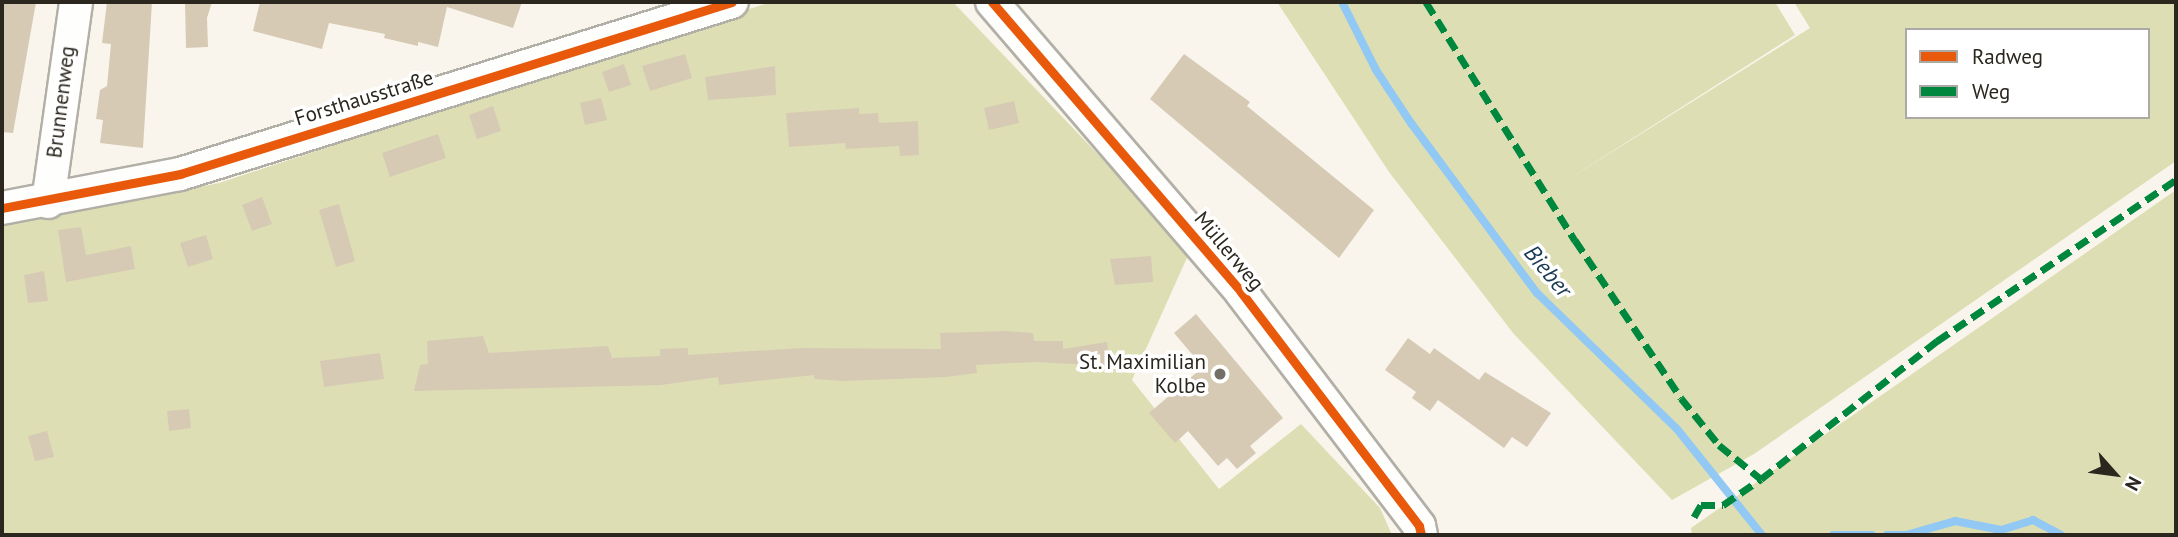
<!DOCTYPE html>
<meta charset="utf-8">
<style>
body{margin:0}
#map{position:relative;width:2178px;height:537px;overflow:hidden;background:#f9f5ec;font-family:"PT Sans",sans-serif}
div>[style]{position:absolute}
.green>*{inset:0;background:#dedeb4}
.stream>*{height:8px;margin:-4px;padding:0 4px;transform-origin:4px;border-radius:4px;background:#91c8f4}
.building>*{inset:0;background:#d6cab4}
.roads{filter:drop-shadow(2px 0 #b2afa7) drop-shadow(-2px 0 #b2afa7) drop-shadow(0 2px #b2afa7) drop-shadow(0 -2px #b2afa7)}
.street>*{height:32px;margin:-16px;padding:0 16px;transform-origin:16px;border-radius:16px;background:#fefefc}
.quiet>*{height:7px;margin-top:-3.5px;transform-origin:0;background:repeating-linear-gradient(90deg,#00873e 0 14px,transparent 0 21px)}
.cycleway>*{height:9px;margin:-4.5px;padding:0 4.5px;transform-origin:4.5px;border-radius:4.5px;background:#e8590c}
.dots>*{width:19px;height:19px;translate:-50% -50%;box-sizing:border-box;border:4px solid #fff;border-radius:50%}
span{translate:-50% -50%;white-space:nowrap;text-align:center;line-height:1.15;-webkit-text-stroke:7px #fff;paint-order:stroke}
.street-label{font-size:21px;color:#2b271f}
.poi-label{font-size:21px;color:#2b271f}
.right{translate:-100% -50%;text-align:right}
.water-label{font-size:23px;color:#173853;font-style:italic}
.frame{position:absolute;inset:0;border:4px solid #2b271f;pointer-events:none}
.legend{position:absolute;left:1905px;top:28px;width:245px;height:91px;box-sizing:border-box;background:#fff;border:2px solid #aaa9a5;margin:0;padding:9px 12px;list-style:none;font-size:21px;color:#2b271f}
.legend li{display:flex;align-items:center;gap:14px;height:35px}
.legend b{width:35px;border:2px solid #aaa9a5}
.north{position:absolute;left:2080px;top:439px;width:70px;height:70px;-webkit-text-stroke:5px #fff;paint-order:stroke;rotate:118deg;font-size:19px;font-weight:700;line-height:28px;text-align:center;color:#2b271f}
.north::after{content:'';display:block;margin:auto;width:24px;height:32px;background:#2b271f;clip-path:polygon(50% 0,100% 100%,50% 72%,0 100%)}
</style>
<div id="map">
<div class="green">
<div style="clip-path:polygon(771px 2px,953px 2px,1190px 251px,1132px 380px,1219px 489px,1301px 424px,1380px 508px,1392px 535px,2px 535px,2px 225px,219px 183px)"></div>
<div style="clip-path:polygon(evenodd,1277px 2px,1775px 2px,1795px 35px,1564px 182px,1810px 28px,1794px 2px,2176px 2px,2176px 161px,1754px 454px,1672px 500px,1513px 333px,1389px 172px,1277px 2px,1907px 30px,2148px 30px,2148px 117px,1907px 117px,1907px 30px)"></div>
<div style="clip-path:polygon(2176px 190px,2176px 535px,1692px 535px,1691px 528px)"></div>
</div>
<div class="stream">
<div style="left:1342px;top:2px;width:76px;rotate:63.4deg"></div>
<div style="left:1376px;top:70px;width:64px;rotate:56.6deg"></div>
<div style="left:1411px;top:123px;width:212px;rotate:53.5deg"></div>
<div style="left:1537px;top:293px;width:195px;rotate:44.2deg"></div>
<div style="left:1677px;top:429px;width:136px;rotate:51.3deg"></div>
<div style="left:1833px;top:535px;width:39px"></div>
<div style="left:1887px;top:535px;width:19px"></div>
<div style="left:1906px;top:535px;width:51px;rotate:-15.9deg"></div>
<div style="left:1955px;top:521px;width:47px;rotate:11.1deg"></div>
<div style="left:2001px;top:530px;width:34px;rotate:-17deg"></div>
<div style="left:2033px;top:520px;width:32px;rotate:28deg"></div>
</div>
<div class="building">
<div style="clip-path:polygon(2px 2px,36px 2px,13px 133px,2px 132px)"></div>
<div style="clip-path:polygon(107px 2px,152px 2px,143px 148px,100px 143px,103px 120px,96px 119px,100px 90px,107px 86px,111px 44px,102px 43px)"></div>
<div style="clip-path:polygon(185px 2px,212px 2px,207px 18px,208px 47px,186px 48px)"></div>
<div style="clip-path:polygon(260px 2px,522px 2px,513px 28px,447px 7px,438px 47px,418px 42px,418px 46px,384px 38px,385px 34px,329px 23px,322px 49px,253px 31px)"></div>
<div style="clip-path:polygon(685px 54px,692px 78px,650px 91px,642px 66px)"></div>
<div style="clip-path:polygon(1184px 54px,1250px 102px,1247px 106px,1374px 210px,1339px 258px,1150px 99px)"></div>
<div style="clip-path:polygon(624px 64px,631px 85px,609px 92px,602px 72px)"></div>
<div style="clip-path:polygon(775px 66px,776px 95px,708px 100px,705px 77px)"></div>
<div style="clip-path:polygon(601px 98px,607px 120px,585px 125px,580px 103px)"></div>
<div style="clip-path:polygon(1014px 101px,1019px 123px,989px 130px,984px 108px)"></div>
<div style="clip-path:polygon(493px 106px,501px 131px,477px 139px,469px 115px)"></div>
<div style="clip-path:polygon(859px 108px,859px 114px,878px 113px,879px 123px,918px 121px,919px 155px,900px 156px,899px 146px,846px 149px,845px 143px,789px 147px,786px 113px)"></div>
<div style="clip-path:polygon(438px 134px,446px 158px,390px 177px,382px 153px)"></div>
<div style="clip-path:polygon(262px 197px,272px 224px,252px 231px,242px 205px)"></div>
<div style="clip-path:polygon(339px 204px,355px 261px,336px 267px,319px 210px)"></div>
<div style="clip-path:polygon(81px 227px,86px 255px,131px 246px,135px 269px,66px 282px,58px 230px)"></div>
<div style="clip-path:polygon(206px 235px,213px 259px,188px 267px,180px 243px)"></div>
<div style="clip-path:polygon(1151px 256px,1153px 282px,1115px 285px,1110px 259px)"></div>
<div style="clip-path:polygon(44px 271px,48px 301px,28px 303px,24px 275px)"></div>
<div style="clip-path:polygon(1196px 314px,1283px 418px,1250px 446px,1256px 453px,1237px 469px,1227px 458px,1218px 466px,1188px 431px,1175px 443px,1149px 413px,1203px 367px,1174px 333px)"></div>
<div style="clip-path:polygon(1005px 331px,1033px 333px,1034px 341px,1063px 341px,1063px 349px,1107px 342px,1110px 366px,1035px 362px,976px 365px,977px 373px,946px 377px,844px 381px,814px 379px,814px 375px,719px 385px,718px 377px,661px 385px,414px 391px,420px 365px,428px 364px,427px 341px,483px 336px,489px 353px,608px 346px,612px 358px,660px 356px,660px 349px,688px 348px,688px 355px,802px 348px,941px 349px,940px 333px)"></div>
<div style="clip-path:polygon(1408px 338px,1430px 354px,1434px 348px,1479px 380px,1485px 372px,1551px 413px,1527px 447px,1512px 437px,1504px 448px,1438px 400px,1430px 411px,1412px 398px,1416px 392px,1385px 370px)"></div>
<div style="clip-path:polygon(380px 353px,384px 379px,324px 387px,320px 361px)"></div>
<div style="clip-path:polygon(189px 409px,191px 428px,169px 431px,167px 411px)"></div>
<div style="clip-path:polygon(47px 431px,54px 457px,35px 461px,28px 436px)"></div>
</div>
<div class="roads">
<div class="street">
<div style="left:992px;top:2px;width:382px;rotate:49.3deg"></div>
<div style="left:1241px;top:292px;width:294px;rotate:52.7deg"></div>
<div style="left:1419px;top:526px;width:9px;rotate:77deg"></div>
<div style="left:48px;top:202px;width:202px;rotate:-82deg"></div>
<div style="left:2px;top:208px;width:181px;rotate:-10.8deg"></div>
<div style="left:180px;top:174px;width:578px;rotate:-17.31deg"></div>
</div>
</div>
<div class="quiet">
<div style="left:1426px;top:2px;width:281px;rotate:58deg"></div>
<div style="left:1575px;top:240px;width:190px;rotate:56.1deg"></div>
<div style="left:1681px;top:398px;width:60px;rotate:51deg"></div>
<div style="left:1719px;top:445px;width:54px;rotate:39deg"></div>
<div style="left:1694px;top:517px;width:14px;rotate:-60deg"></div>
<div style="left:1701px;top:505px;width:22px"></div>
<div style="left:1723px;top:505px;width:46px;rotate:-34.4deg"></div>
<div style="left:1761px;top:479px;width:224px;rotate:-38.1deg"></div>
<div style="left:1937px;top:341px;width:288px;rotate:-34deg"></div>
</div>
<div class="cycleway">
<div style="left:992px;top:2px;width:382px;rotate:49.3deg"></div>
<div style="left:1241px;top:292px;width:294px;rotate:52.7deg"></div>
<div style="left:1419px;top:526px;width:9px;rotate:77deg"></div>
<div style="left:2px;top:208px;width:181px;rotate:-10.8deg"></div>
<div style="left:180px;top:174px;width:578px;rotate:-17.31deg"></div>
</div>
<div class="dots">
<div style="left:1220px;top:374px;background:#736f67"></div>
</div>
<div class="street-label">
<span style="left:364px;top:98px;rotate:-17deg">Forsthausstraße</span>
<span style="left:61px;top:102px;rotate:-83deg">Brunnenweg</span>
<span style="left:1229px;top:251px;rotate:50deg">Müllerweg</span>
</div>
<div class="poi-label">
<span class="right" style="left:1206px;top:374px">St. Maximilian<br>Kolbe</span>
</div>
<div class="water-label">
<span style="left:1548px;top:271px;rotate:50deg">Bieber</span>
</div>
<div class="frame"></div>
<ul class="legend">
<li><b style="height:9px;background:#e8590c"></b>Radweg</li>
<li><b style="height:9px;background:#00873e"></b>Weg</li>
</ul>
<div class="north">N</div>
</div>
